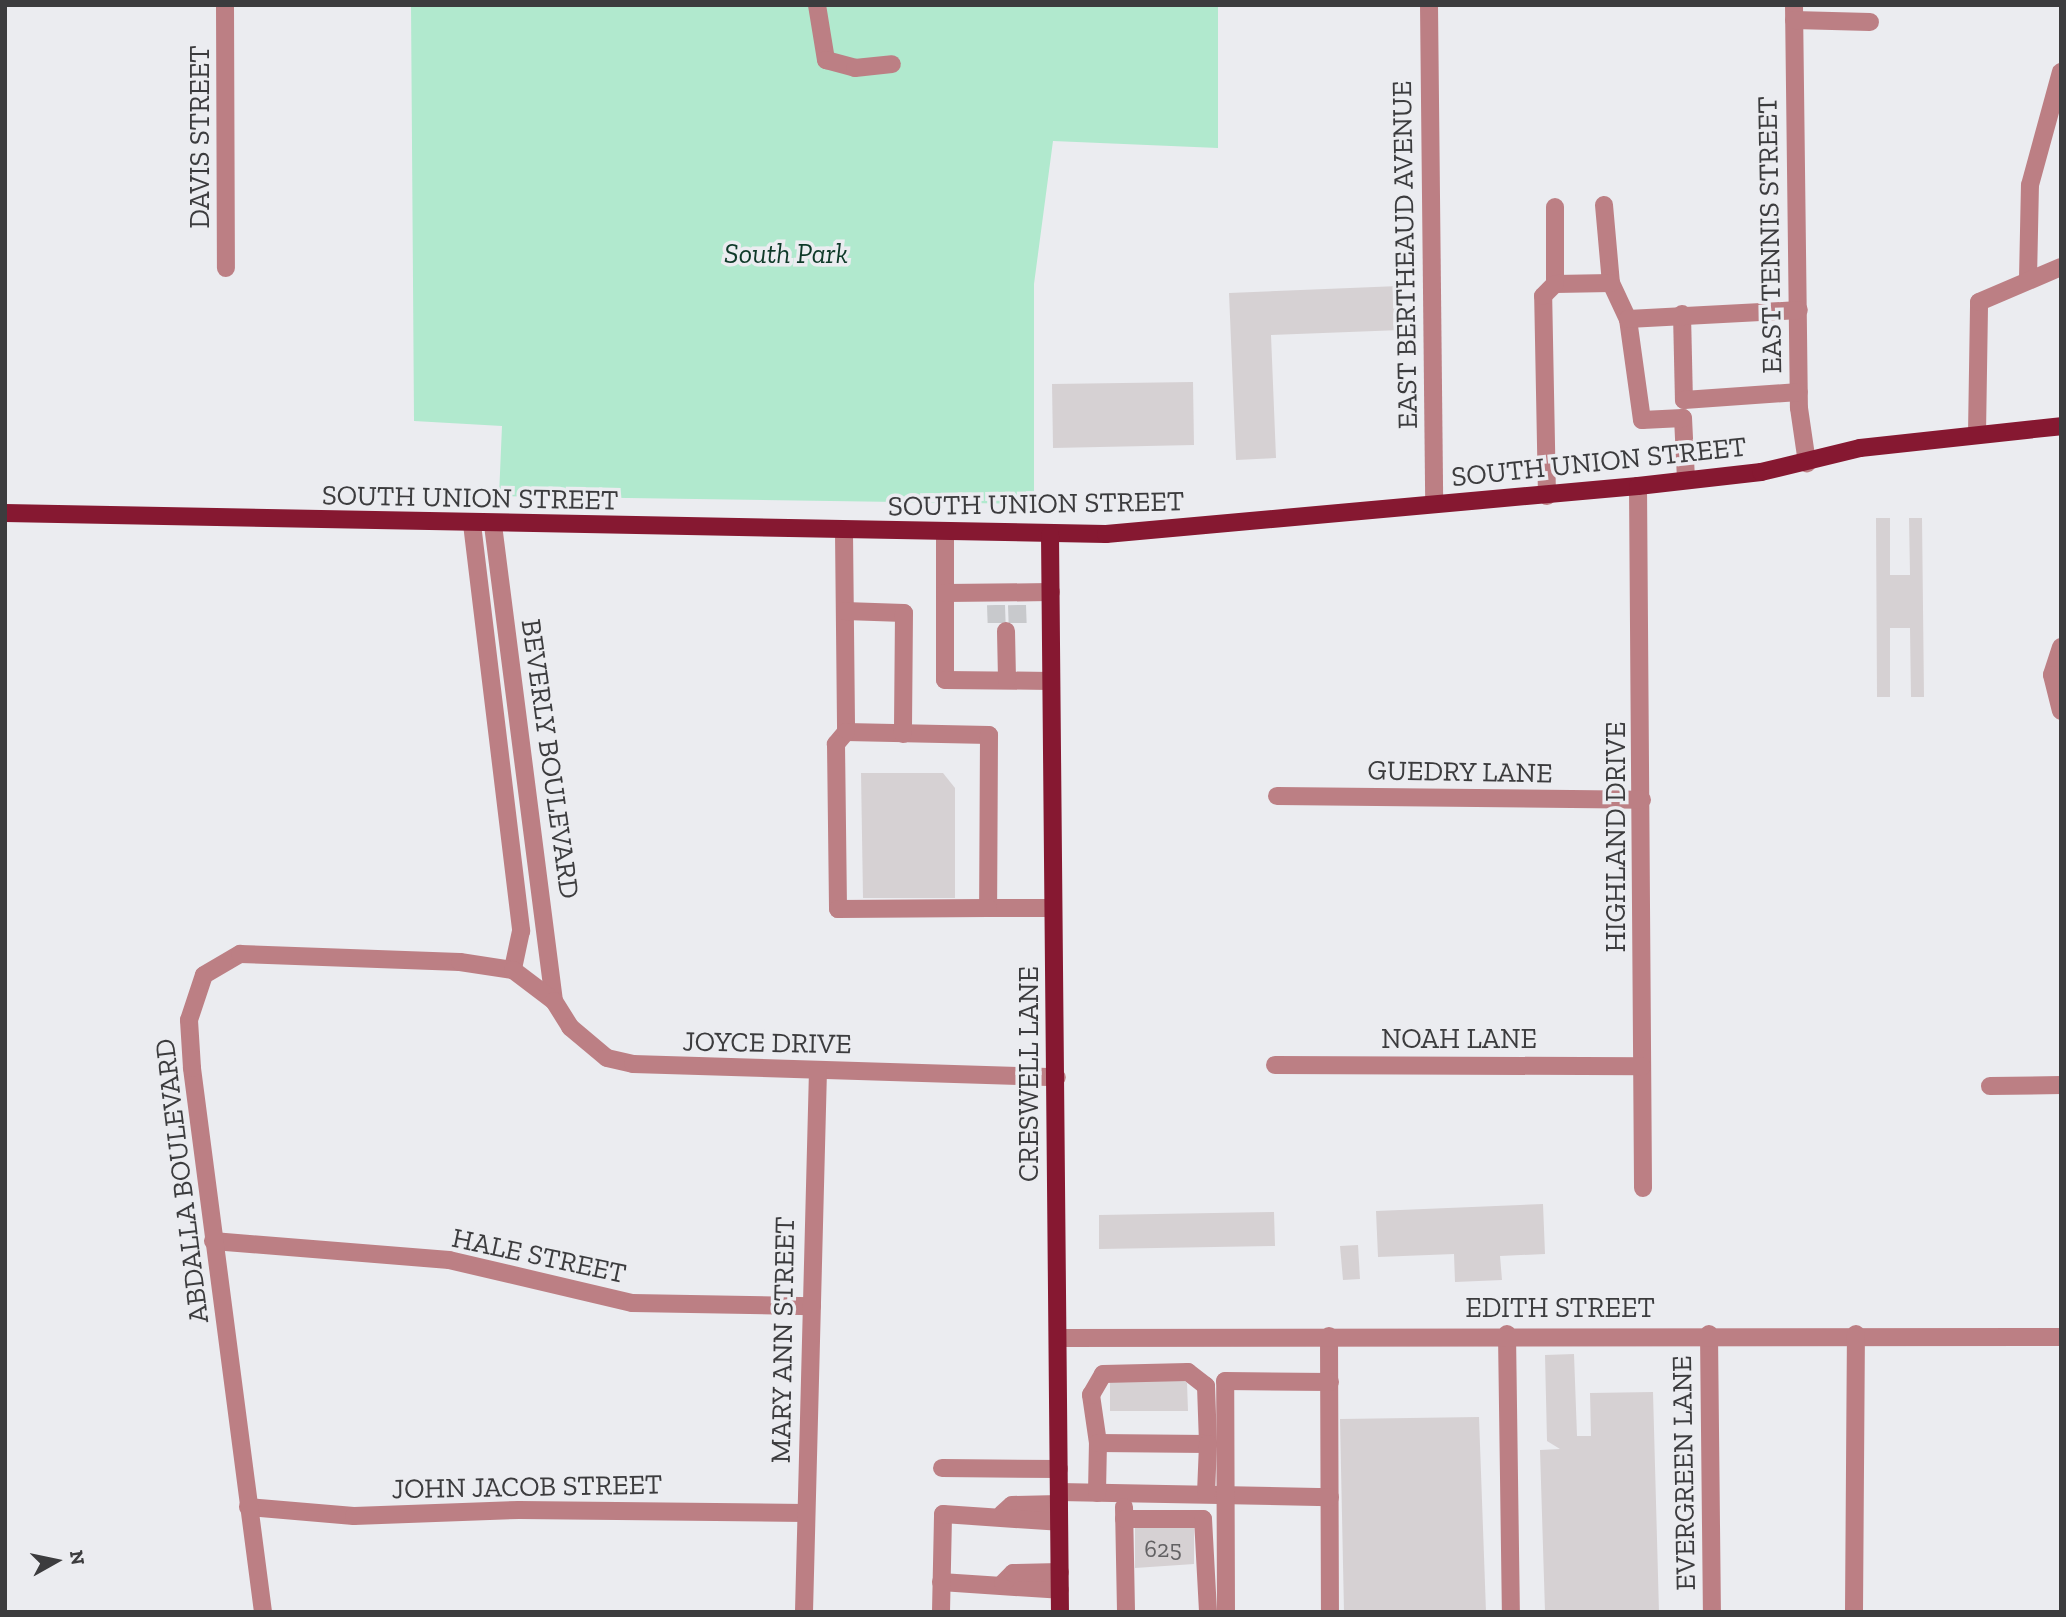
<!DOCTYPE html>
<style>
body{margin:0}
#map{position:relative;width:2066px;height:1617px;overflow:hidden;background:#ebecf0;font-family:"Zilla Slab",serif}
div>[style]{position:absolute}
.green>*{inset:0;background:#b1e9ce}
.building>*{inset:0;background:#d6d1d3}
.minor-tunnel>*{height:18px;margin-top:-9px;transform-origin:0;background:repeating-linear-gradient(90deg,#c8c9cc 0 18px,transparent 0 27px)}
.minor>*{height:18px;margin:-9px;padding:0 9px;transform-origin:9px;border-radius:9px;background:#bc7f84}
.major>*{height:18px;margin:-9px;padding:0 9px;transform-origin:9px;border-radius:9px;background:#861831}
span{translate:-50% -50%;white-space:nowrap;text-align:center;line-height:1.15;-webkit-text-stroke:7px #ebecf0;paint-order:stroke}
.number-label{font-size:24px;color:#626163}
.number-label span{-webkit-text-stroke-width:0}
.street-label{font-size:28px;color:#3c3c3e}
.park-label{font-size:28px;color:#0e3928;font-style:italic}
.frame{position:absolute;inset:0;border:7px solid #3c3c3e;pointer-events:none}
.north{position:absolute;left:21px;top:1526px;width:70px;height:70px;-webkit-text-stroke:5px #ebecf0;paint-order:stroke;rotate:81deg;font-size:19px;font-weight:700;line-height:28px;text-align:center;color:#3c3c3e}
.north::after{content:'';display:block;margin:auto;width:24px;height:32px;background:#3c3c3e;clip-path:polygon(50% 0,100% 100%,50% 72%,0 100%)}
</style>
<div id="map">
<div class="green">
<div style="clip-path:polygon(411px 5px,1218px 5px,1218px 148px,1053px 141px,1034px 284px,1034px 504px,499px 496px,502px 426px,414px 421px)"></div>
</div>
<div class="building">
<div style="clip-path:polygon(1399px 286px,1401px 330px,1271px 335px,1276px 458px,1236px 460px,1229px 293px)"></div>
<div style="clip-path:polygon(1193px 382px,1194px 445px,1053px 448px,1052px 384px)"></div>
<div style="clip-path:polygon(1876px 518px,1890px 518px,1890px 575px,1910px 575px,1909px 518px,1922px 518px,1924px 697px,1911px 697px,1910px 628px,1890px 628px,1890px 697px,1877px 697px)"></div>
<div style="clip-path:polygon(861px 773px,943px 773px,955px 788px,955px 898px,863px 898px)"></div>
<div style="clip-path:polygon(1543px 1204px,1545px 1254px,1500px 1256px,1502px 1280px,1455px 1282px,1454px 1254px,1378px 1257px,1376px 1211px)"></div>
<div style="clip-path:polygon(1274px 1212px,1275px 1246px,1099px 1249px,1099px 1215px)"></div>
<div style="clip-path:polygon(1358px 1245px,1360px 1279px,1343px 1280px,1340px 1246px)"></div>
<div style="clip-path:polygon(1574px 1354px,1577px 1436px,1591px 1436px,1590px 1393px,1653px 1392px,1659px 1612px,1545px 1612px,1540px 1450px,1560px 1449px,1547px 1441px,1545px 1355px)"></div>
<div style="clip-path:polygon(1180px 1377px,1187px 1383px,1188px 1411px,1110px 1411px,1110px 1378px)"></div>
<div style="clip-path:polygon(1479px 1417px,1486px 1612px,1344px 1612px,1340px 1419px)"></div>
<div style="clip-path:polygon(1194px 1527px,1194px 1564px,1135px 1568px,1135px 1528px)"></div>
</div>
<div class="minor-tunnel">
<div style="left:996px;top:605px;width:26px;rotate:88deg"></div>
<div style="left:1017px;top:605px;width:25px;rotate:88deg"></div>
</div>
<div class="minor">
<div style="left:225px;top:5px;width:263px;rotate:89.8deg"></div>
<div style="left:817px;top:5px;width:56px;rotate:80.7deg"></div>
<div style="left:826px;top:60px;width:30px;rotate:15deg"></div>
<div style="left:855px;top:68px;width:37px;rotate:-6deg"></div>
<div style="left:1429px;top:5px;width:499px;rotate:89.4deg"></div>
<div style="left:1794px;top:5px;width:403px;rotate:89.3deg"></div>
<div style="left:1799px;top:408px;width:56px;rotate:81.7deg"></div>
<div style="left:1794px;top:20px;width:76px;rotate:1.5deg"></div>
<div style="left:1604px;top:205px;width:78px;rotate:84.9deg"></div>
<div style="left:1611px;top:283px;width:40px;rotate:65deg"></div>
<div style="left:1555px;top:207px;width:77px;rotate:90deg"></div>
<div style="left:1555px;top:284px;width:56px;rotate:-1deg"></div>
<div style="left:2028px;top:279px;width:94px;rotate:-88.8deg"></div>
<div style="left:2030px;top:185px;width:117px;rotate:-74.7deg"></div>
<div style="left:1682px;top:314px;width:86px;rotate:88.7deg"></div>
<div style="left:1684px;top:400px;width:115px;rotate:-4deg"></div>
<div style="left:1977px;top:434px;width:132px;rotate:-89.1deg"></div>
<div style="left:1979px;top:302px;width:89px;rotate:-23.1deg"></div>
<div style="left:1686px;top:479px;width:61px;rotate:-92.8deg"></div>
<div style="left:1683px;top:418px;width:41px;rotate:177.2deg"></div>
<div style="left:1642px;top:420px;width:102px;rotate:-97.9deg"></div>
<div style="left:1628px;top:319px;width:171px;rotate:-3deg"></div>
<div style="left:1638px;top:486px;width:702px;rotate:89.59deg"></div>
<div style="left:1547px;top:496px;width:200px;rotate:-91.1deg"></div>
<div style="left:1543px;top:296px;width:17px;rotate:-45deg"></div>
<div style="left:472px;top:524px;width:410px;rotate:83.1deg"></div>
<div style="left:521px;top:931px;width:40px;rotate:102deg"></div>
<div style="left:493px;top:525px;width:480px;rotate:82.7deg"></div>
<div style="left:844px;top:533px;width:199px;rotate:89.4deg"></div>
<div style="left:846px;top:732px;width:143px;rotate:1.2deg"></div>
<div style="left:989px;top:735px;width:173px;rotate:90.3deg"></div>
<div style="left:988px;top:908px;width:65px"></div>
<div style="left:945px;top:534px;width:146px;rotate:90deg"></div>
<div style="left:945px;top:680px;width:106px;rotate:0.5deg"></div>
<div style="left:945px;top:593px;width:106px;rotate:-0.5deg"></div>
<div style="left:845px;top:611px;width:59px;rotate:1.9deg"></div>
<div style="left:904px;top:613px;width:121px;rotate:90.5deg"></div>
<div style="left:1006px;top:631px;width:49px;rotate:88.8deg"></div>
<div style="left:2061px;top:647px;width:29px;rotate:108deg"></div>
<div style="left:2052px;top:675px;width:37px;rotate:76deg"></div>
<div style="left:846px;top:732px;width:16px;rotate:130deg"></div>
<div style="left:836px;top:744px;width:165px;rotate:89.3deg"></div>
<div style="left:838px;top:909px;width:150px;rotate:-0.4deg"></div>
<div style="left:1277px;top:796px;width:365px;rotate:0.6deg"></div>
<div style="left:1275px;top:1065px;width:367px;rotate:0.2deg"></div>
<div style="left:1990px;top:1086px;width:71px;rotate:-0.8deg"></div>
<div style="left:213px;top:1241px;width:237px;rotate:4.6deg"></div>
<div style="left:449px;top:1260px;width:188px;rotate:13.2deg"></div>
<div style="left:632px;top:1303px;width:180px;rotate:1deg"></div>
<div style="left:1507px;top:1334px;width:278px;rotate:89.2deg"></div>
<div style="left:1709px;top:1334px;width:278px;rotate:89.4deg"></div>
<div style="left:1329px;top:1336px;width:276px;rotate:89.8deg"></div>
<div style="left:1059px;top:1338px;width:1002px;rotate:-0.06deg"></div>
<div style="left:1098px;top:1443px;width:49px;rotate:-98.3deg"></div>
<div style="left:1091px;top:1395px;width:24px;rotate:-60deg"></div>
<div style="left:1103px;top:1374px;width:85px;rotate:-1.3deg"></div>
<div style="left:1188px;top:1372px;width:23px;rotate:38deg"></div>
<div style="left:1206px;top:1386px;width:58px;rotate:88deg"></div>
<div style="left:942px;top:1468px;width:117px;rotate:0.5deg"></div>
<div style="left:1059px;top:1492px;width:271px;rotate:1.1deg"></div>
<div style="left:1097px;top:1493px;width:50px;rotate:-88.9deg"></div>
<div style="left:1098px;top:1443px;width:110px;rotate:0.5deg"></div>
<div style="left:1208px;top:1444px;width:50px;rotate:92.3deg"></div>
<div style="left:248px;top:1507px;width:106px;rotate:4.9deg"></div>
<div style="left:354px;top:1516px;width:165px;rotate:-2.1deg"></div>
<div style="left:519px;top:1510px;width:287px;rotate:0.6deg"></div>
<div style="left:1124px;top:1507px;width:105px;rotate:88.9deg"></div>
<div style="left:1002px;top:1514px;width:13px;rotate:-42deg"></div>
<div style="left:1012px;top:1505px;width:47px;rotate:-1.2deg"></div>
<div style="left:1124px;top:1519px;width:79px"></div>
<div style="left:1203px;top:1519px;width:93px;rotate:86.9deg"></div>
<div style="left:941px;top:1582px;width:119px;rotate:3.8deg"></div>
<div style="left:1003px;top:1583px;width:14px;rotate:-45deg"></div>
<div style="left:1013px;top:1573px;width:47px;rotate:-1.2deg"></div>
<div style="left:263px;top:1612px;width:549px;rotate:-97.44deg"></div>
<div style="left:192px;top:1068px;width:48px;rotate:-93.6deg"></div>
<div style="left:189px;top:1020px;width:47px;rotate:-71.6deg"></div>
<div style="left:204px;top:975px;width:42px;rotate:-30.3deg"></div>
<div style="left:240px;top:954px;width:220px;rotate:2.1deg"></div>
<div style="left:460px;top:962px;width:54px;rotate:8.6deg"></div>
<div style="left:513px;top:970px;width:51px;rotate:37.1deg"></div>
<div style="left:554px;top:1001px;width:31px;rotate:58deg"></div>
<div style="left:570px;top:1027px;width:48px;rotate:40deg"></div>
<div style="left:607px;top:1058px;width:27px;rotate:13deg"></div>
<div style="left:633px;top:1064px;width:424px;rotate:1.8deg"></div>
<div style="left:804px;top:1612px;width:542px;rotate:-88.52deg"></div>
<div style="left:941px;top:1612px;width:98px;rotate:-88.8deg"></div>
<div style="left:943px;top:1514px;width:116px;rotate:3.9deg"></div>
<div style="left:1226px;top:1612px;width:231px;rotate:-90.2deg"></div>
<div style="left:1225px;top:1381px;width:105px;rotate:0.5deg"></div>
<div style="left:1854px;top:1612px;width:278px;rotate:-89.6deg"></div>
</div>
<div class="major">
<div style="left:5px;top:513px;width:1101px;rotate:1.09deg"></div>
<div style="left:1106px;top:534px;width:534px;rotate:-5.16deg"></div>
<div style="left:1638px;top:486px;width:124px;rotate:-6.5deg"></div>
<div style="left:1761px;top:472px;width:102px;rotate:-13.6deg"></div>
<div style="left:1860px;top:448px;width:202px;rotate:-6.2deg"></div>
<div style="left:1050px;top:535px;width:1077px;rotate:89.47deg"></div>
</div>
<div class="number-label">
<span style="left:1163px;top:1549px">625</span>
</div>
<div class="street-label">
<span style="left:200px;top:137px;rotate:-90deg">DAVIS STREET</span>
<span style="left:1770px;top:235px;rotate:-91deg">EAST TENNIS STREET</span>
<span style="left:1405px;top:255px;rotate:-91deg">EAST BERTHEAUD AVENUE</span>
<span style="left:1599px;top:462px;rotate:-6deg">SOUTH UNION STREET</span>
<span style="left:470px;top:498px;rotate:1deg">SOUTH UNION STREET</span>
<span style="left:1036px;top:504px;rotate:-1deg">SOUTH UNION STREET</span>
<span style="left:550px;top:759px;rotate:82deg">BEVERLY BOULEVARD</span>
<span style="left:1460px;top:772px;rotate:1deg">GUEDRY LANE</span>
<span style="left:1616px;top:837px;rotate:-90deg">HIGHLAND DRIVE</span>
<span style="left:1459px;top:1039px">NOAH LANE</span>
<span style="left:767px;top:1043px;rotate:1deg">JOYCE DRIVE</span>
<span style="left:1029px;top:1074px;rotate:-90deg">CRESWELL LANE</span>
<span style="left:182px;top:1181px;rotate:-97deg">ABDALLA BOULEVARD</span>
<span style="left:539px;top:1256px;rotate:12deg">HALE STREET</span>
<span style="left:1560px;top:1308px">EDITH STREET</span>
<span style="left:783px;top:1340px;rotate:-89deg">MARY ANN STREET</span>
<span style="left:1684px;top:1473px;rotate:-91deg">EVERGREEN LANE</span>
<span style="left:527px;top:1487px;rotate:-1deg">JOHN JACOB STREET</span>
</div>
<div class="park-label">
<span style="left:786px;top:254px">South Park</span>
</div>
<div class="frame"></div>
<div class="north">N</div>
</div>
